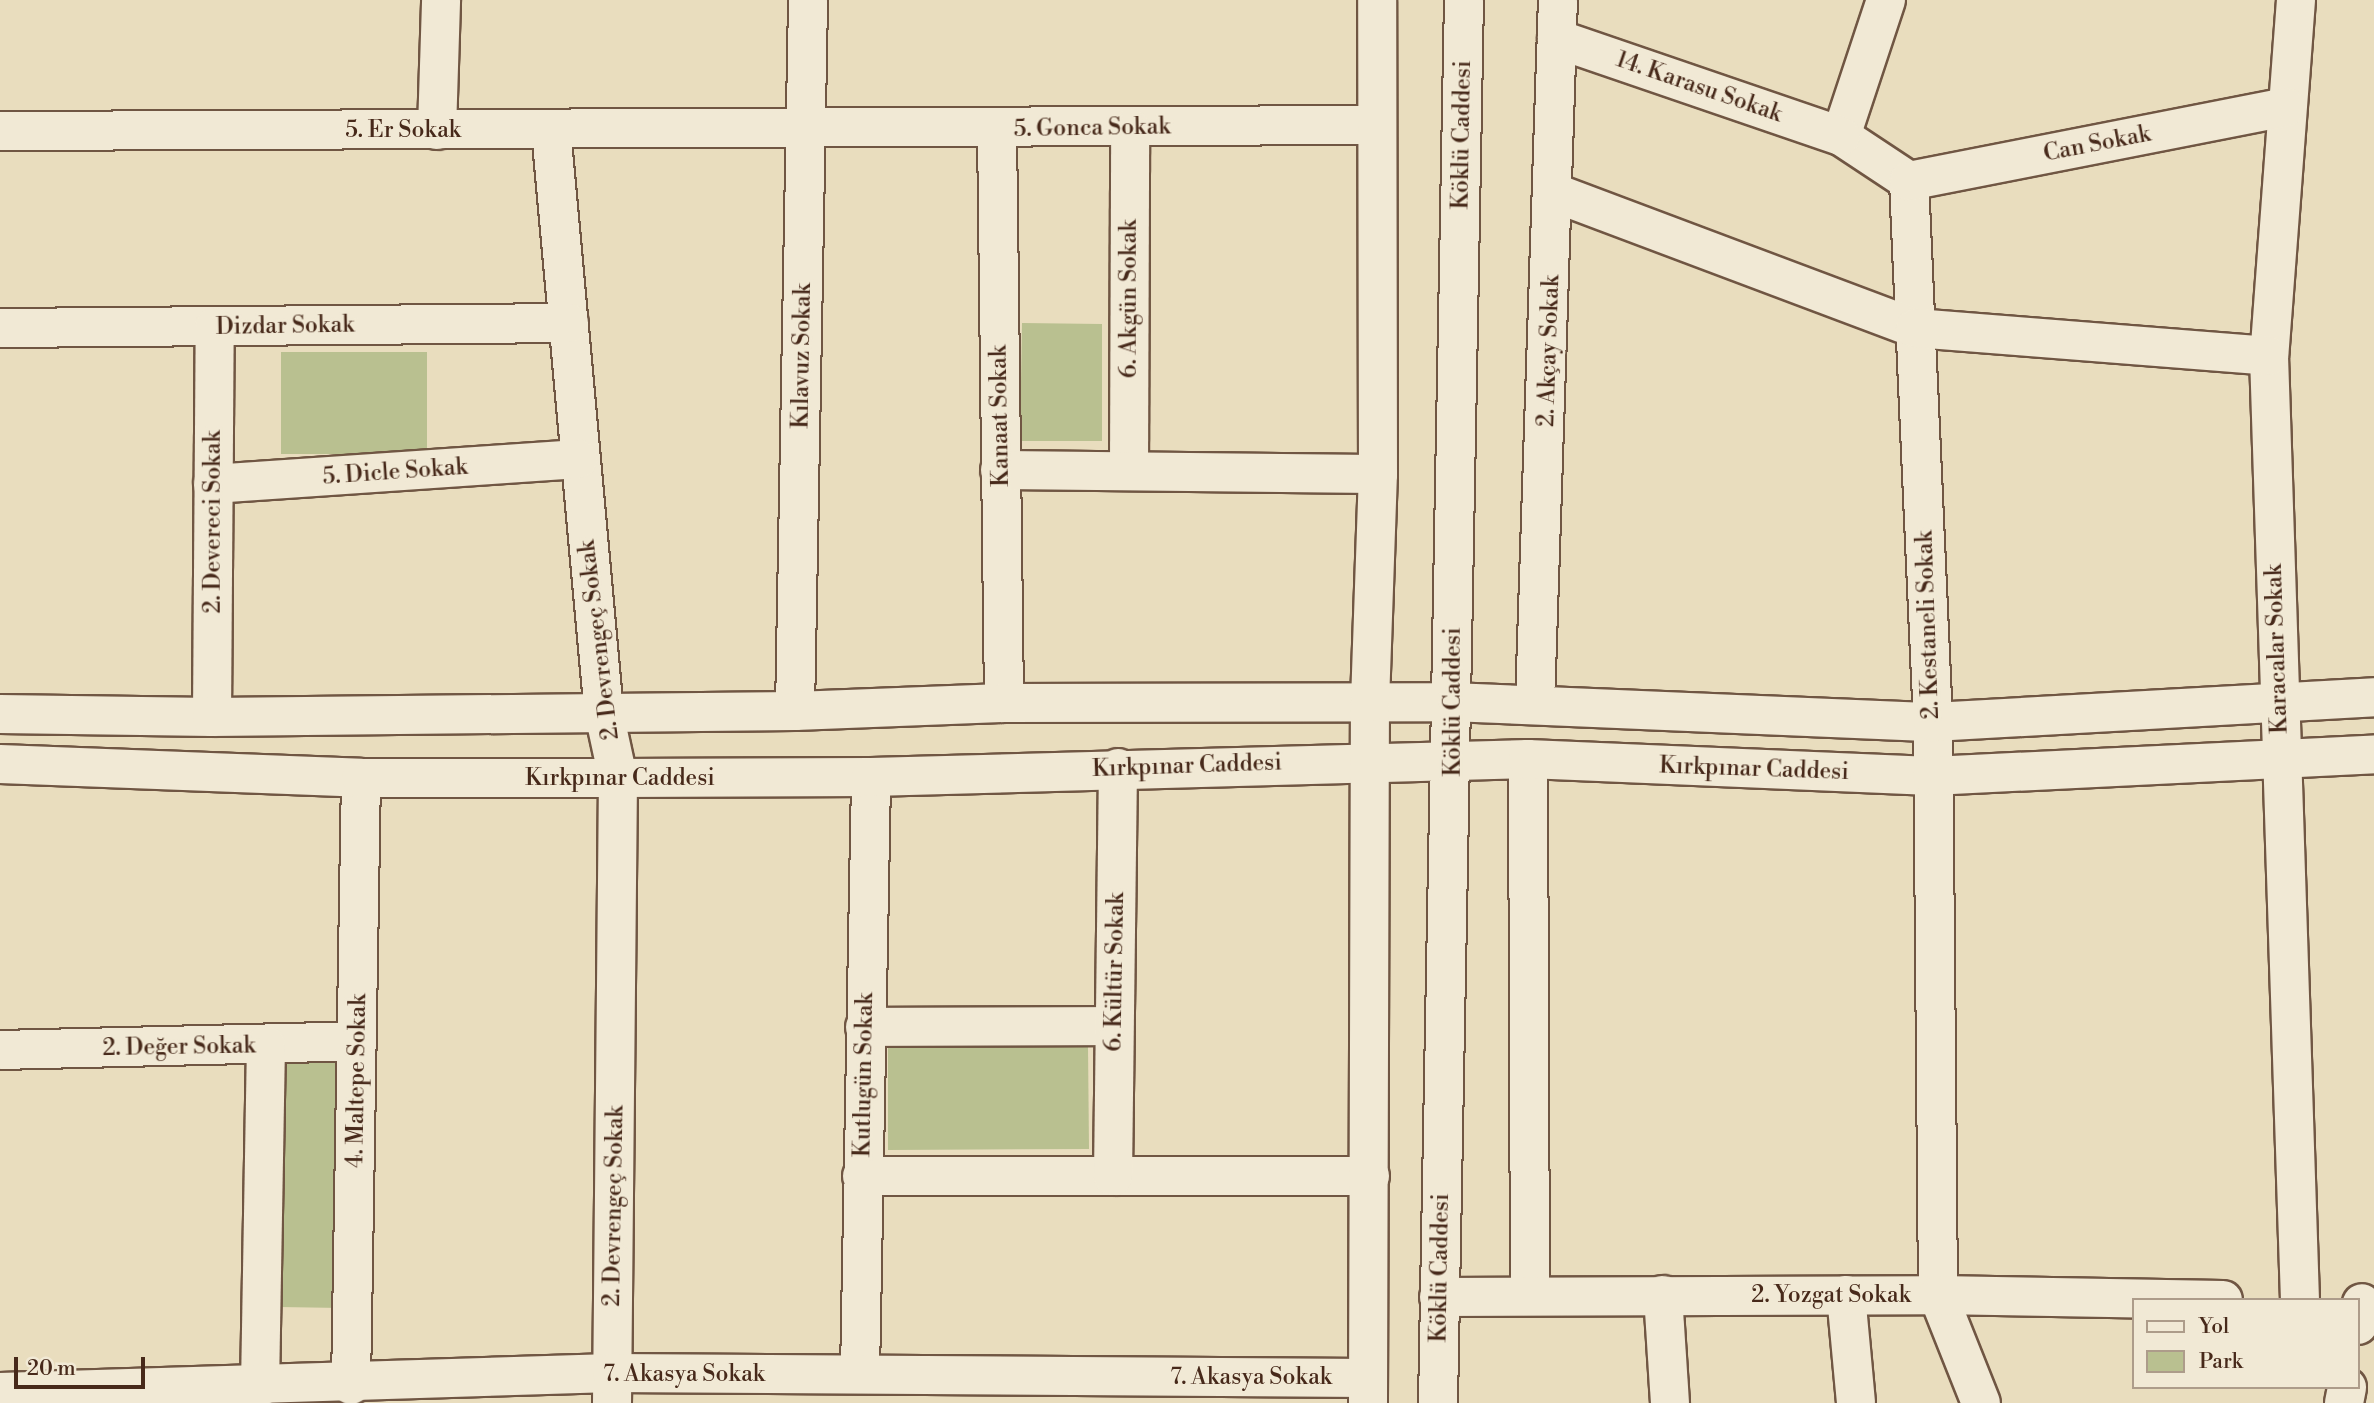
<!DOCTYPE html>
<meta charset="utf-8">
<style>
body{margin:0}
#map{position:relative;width:2374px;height:1403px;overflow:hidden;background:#e9ddbe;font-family:"Libre Bodoni",serif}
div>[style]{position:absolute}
.green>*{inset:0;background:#b9c090}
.roads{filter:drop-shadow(2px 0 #705643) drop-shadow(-2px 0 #705643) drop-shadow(0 2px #705643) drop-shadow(0 -2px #705643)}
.street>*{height:38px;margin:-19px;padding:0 19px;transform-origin:19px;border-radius:19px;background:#f1e9d5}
.secondary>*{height:38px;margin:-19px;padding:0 19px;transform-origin:19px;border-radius:19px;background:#f1e9d5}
span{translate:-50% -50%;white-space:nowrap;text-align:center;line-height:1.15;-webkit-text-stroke:5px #f1e9d5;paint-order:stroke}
.street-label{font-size:23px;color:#47291a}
.legend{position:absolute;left:2132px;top:1298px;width:228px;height:91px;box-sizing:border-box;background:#f1e9d5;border:2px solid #ad9c8a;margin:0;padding:9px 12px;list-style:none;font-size:21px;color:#47291a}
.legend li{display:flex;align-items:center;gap:14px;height:35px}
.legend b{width:35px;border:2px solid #ad9c8a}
.scale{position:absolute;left:14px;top:1357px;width:131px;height:32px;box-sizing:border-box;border:4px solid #47291a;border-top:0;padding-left:9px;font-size:21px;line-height:24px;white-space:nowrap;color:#47291a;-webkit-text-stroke:5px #f1e9d5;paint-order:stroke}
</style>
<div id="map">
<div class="green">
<div style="clip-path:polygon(1022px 323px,1102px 324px,1102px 441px,1020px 441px)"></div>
<div style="clip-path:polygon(281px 352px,427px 352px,427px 454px,281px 454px)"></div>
<div style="clip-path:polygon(888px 1047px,1088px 1047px,1089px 1149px,888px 1150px)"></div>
<div style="clip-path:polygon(282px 1056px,344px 1057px,342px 1308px,279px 1307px)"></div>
</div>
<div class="roads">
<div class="street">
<div style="left:1886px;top:0;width:143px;rotate:108.3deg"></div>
<div style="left:1841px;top:136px;width:82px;rotate:33.5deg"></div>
<div style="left:1909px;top:181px;width:542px;rotate:87.46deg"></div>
<div style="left:1933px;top:722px;width:573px;rotate:89.5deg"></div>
<div style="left:1938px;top:1295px;width:116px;rotate:68.3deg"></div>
<div style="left:2296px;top:0;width:357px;rotate:94.3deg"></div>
<div style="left:2269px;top:356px;width:945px;rotate:88.12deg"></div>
<div style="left:1557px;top:39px;width:300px;rotate:18.9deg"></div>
<div style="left:997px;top:129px;width:574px;rotate:89.3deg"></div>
<div style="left:437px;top:130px;width:130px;rotate:-88.2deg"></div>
<div style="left:551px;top:130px;width:585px;rotate:84.81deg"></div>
<div style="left:604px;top:713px;width:66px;rotate:77.8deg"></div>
<div style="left:618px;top:778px;width:625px;rotate:90.55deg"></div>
<div style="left:0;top:131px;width:1377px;rotate:-0.25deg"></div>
<div style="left:1909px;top:181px;width:384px;rotate:-11.1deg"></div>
<div style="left:1555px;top:193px;width:384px;rotate:20.6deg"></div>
<div style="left:1915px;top:328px;width:355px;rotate:4.5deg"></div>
<div style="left:0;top:328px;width:569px;rotate:-0.5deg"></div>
<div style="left:1129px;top:469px;width:341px;rotate:-89.8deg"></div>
<div style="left:1000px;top:470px;width:378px;rotate:0.6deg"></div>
<div style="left:213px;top:484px;width:366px;rotate:-3.9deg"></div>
<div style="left:1535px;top:703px;width:703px;rotate:-88.13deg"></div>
<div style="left:795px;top:711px;width:711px;rotate:-88.95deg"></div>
<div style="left:212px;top:717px;width:390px;rotate:-89.6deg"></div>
<div style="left:1528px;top:759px;width:536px;rotate:89.79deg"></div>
<div style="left:865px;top:1027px;width:249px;rotate:-0.2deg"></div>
<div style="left:0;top:1050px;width:357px;rotate:-1.4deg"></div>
<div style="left:862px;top:1176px;width:508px"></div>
<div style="left:1113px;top:1176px;width:408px;rotate:-89.3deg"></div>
<div style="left:1663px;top:1295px;width:108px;rotate:86.3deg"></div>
<div style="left:1846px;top:1295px;width:108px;rotate:84.7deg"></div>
<div style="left:1439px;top:1297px;width:499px;rotate:-0.2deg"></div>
<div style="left:1938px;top:1295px;width:285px;rotate:1deg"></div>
<div style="left:2358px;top:1325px;width:22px;rotate:-80deg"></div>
<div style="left:860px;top:1374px;width:597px;rotate:-88.94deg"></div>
<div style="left:351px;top:1385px;width:607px;rotate:-89.06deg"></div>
<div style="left:260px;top:1387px;width:342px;rotate:-89deg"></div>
<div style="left:0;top:1392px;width:612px;rotate:-1.78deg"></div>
<div style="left:612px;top:1373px;width:756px;rotate:0.38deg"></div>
<div style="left:2344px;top:1403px;width:16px;rotate:-79deg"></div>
</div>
<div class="secondary">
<div style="left:0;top:714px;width:212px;rotate:0.8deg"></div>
<div style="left:212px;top:717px;width:583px;rotate:-0.59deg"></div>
<div style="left:795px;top:711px;width:209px;rotate:-2.2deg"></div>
<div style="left:1004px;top:703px;width:447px;rotate:-0.1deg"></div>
<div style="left:1451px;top:702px;width:482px;rotate:2.4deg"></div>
<div style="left:1933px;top:722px;width:442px;rotate:-3.2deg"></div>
<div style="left:0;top:764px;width:361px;rotate:2.2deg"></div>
<div style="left:361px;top:778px;width:257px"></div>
<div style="left:618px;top:778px;width:253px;rotate:-0.2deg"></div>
<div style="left:871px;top:777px;width:657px;rotate:-1.57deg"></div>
<div style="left:1528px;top:759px;width:404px;rotate:2.4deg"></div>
<div style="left:1932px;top:776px;width:443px;rotate:-2.8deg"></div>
<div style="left:1368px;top:1403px;width:701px;rotate:-89.84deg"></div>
<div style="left:1370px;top:702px;width:228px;rotate:-88deg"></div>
<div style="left:1378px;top:474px;width:474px;rotate:-90.1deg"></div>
<div style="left:1438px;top:1403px;width:1403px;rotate:-88.94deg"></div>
</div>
</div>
<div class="street-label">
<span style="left:1699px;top:87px;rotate:19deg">14. Karasu Sokak</span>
<span style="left:1092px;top:128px;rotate:-1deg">5. Gonca Sokak</span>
<span style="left:403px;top:130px">5. Er Sokak</span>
<span style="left:1462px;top:135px;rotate:-89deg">Köklü Caddesi</span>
<span style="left:2097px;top:144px;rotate:-11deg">Can Sokak</span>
<span style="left:1129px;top:299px;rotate:-90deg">6. Akgün Sokak</span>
<span style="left:285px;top:326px;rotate:-1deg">Dizdar Sokak</span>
<span style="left:1549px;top:351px;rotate:-88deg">2. Akçay Sokak</span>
<span style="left:802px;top:356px;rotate:-89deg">Kılavuz Sokak</span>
<span style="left:1000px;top:416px;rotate:-91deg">Kanaat Sokak</span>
<span style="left:395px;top:472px;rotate:-4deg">5. Dicle Sokak</span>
<span style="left:213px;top:522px;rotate:-90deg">2. Devereci Sokak</span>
<span style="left:1928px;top:625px;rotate:-92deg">2. Kestaneli Sokak</span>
<span style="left:599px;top:640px;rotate:-97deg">2. Devrengeç Sokak</span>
<span style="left:2277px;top:649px;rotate:-92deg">Karacalar Sokak</span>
<span style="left:1453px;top:702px;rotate:-90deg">Köklü Caddesi</span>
<span style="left:1187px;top:766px;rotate:-2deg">Kırkpınar Caddesi</span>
<span style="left:1754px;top:769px;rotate:2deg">Kırkpınar Caddesi</span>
<span style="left:620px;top:778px">Kırkpınar Caddesi</span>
<span style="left:1115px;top:972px;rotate:-89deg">6. Kültür Sokak</span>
<span style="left:179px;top:1047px;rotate:-1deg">2. Değer Sokak</span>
<span style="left:864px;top:1075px;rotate:-89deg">Kutlugün Sokak</span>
<span style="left:357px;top:1081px;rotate:-89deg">4. Maltepe Sokak</span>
<span style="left:614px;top:1206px;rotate:-89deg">2. Devrengeç Sokak</span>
<span style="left:1440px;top:1268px;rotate:-89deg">Köklü Caddesi</span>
<span style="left:1831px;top:1295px">2. Yozgat Sokak</span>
<span style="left:684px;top:1374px">7. Akasya Sokak</span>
<span style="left:1251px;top:1377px">7. Akasya Sokak</span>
</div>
<ul class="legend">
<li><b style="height:9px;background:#f1e9d5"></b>Yol</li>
<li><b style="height:19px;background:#b9c090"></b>Park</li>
</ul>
<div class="scale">20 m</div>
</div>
